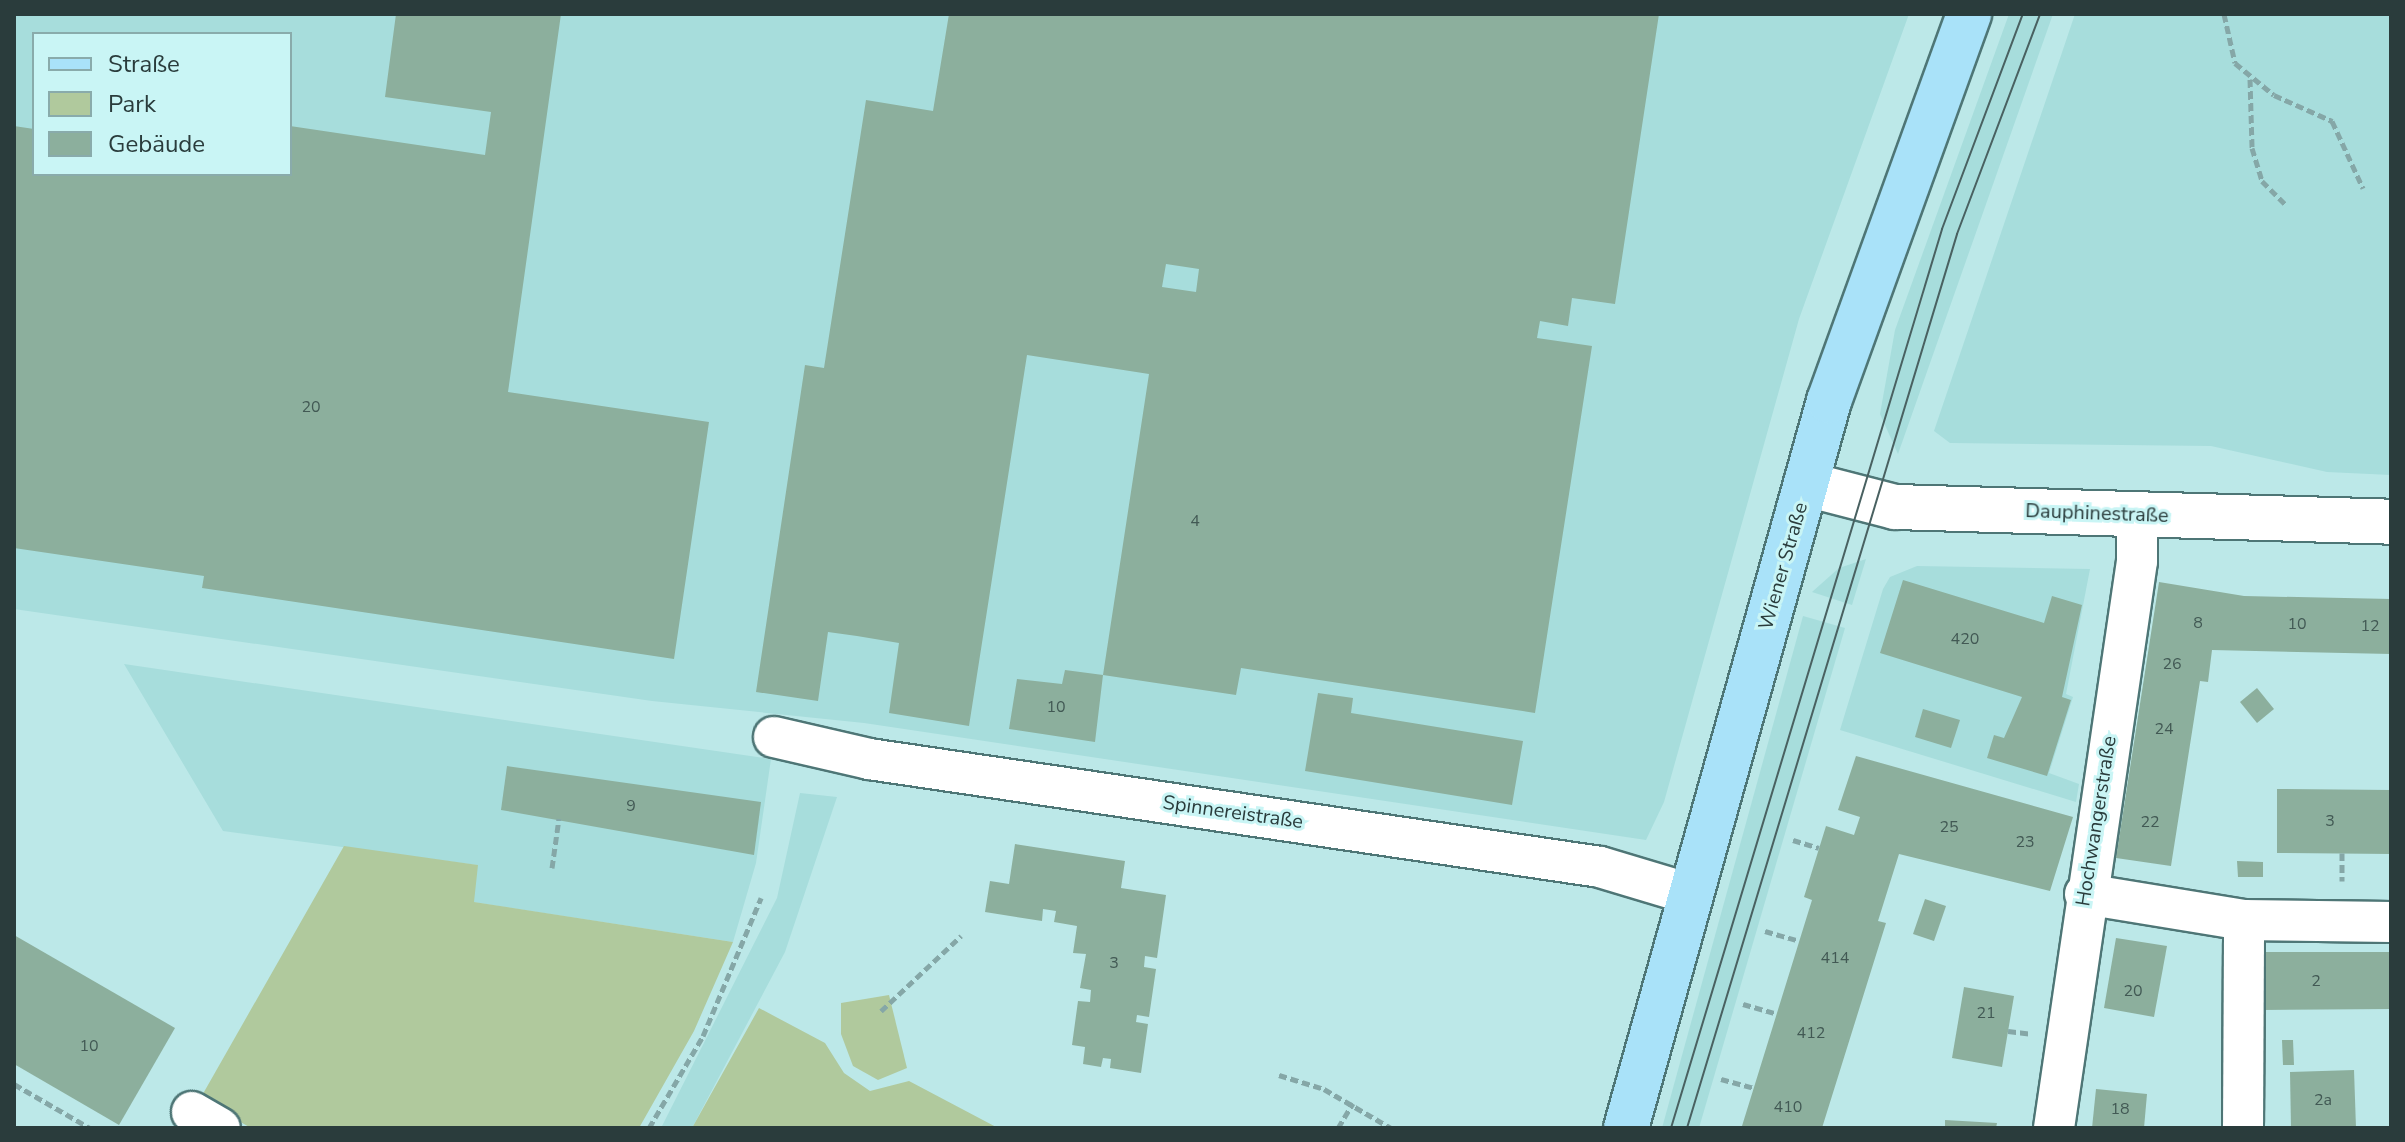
<!DOCTYPE html>
<meta charset="utf-8">
<style>
body{margin:0}
#map{position:relative;width:2405px;height:1142px;overflow:hidden;background:#bce8e8;font-family:"Nunito Sans",sans-serif}
div>[style]{position:absolute}
.built>*{inset:0;background:#a7dddc}
.green>*{inset:0;background:#b0c99d}
.building>*{inset:0;background:#8caf9d}
.path>*{height:5px;margin-top:-2.5px;transform-origin:0;background:repeating-linear-gradient(90deg,#85a7a7 0 8px,transparent 0 12px)}
.roads{filter:drop-shadow(2px 0 #4e7676) drop-shadow(-2px 0 #4e7676) drop-shadow(0 2px #4e7676) drop-shadow(0 -2px #4e7676)}
.street>*{height:40px;margin:-20px;padding:0 20px;transform-origin:20px;border-radius:20px;background:#fff}
.secondary>*{height:44px;margin:-22px;padding:0 22px;transform-origin:22px;border-radius:22px;background:#fff}
.primary>*{height:44px;margin:-22px;padding:0 22px;transform-origin:22px;border-radius:22px;background:#a9e2f9}
.tram>*{height:2px;margin:-1px;padding:0 1px;transform-origin:1px;border-radius:1px;background:#496161}
span{translate:-50% -50%;white-space:nowrap;text-align:center;line-height:1.15;-webkit-text-stroke:6px #c9f5f5;paint-order:stroke}
.number-label{font-size:16px;color:#425954}
.number-label span{-webkit-text-stroke-width:0}
.street-label{font-size:20px;color:#2a3c3c}
.frame{position:absolute;inset:0;border:16px solid #2a3c3c;pointer-events:none}
.legend{position:absolute;left:32px;top:32px;width:260px;height:144px;box-sizing:border-box;background:#c9f5f5;border:2px solid #89abab;margin:0;padding:10px 14px;list-style:none;font-size:24px;color:#2a3c3c}
.legend li{display:flex;align-items:center;gap:16px;height:40px}
.legend b{width:40px;border:2px solid #89abab}
</style>
<div id="map">
<div class="built">
<div style="clip-path:polygon(evenodd,14px 14px,1909px 14px,1799px 319px,1664px 802px,1646px 840px,864px 723px,652px 701px,14px 609px,14px 14px,34px 34px,290px 34px,290px 174px,34px 174px,34px 34px)"></div>
<div style="clip-path:polygon(2009px 14px,2053px 14px,1898px 454px,1880px 414px,1895px 330px)"></div>
<div style="clip-path:polygon(2075px 14px,2391px 14px,2391px 475px,2327px 472px,2211px 446px,1950px 443px,1934px 431px)"></div>
<div style="clip-path:polygon(1866px 559px,1852px 605px,1812px 592px,1839px 568px)"></div>
<div style="clip-path:polygon(1917px 566px,2090px 569px,2066px 694px,2073px 697px,2049px 773px,2079px 784px,2076px 802px,1840px 730px,1883px 589px,1890px 577px)"></div>
<div style="clip-path:polygon(1803px 616px,1845px 628px,1699px 1128px,1662px 1128px)"></div>
<div style="clip-path:polygon(124px 664px,771px 759px,756px 863px,733px 942px,473px 902px,477px 865px,223px 831px)"></div>
<div style="clip-path:polygon(800px 793px,837px 797px,785px 952px,692px 1128px,661px 1128px,777px 898px)"></div>
</div>
<div class="green">
<div style="clip-path:polygon(344px 846px,478px 865px,474px 902px,733px 942px,694px 1031px,639px 1128px,251px 1128px,200px 1099px)"></div>
<div style="clip-path:polygon(889px 995px,907px 1068px,878px 1080px,853px 1066px,841px 1034px,841px 1003px)"></div>
<div style="clip-path:polygon(759px 1008px,825px 1043px,844px 1073px,870px 1091px,909px 1081px,998px 1128px,692px 1128px)"></div>
</div>
<div class="building">
<div style="clip-path:polygon(396px 14px,561px 14px,508px 392px,709px 422px,674px 659px,202px 588px,204px 576px,14px 548px,14px 126px,34px 129px,34px 174px,290px 174px,290px 126px,485px 155px,491px 112px,385px 97px)"></div>
<div style="clip-path:polygon(evenodd,949px 14px,1659px 14px,1615px 304px,1572px 298px,1568px 326px,1540px 321px,1537px 338px,1592px 346px,1535px 713px,1241px 668px,1236px 695px,1103px 675px,1149px 374px,1027px 355px,969px 726px,889px 713px,899px 643px,857px 636px,828px 632px,818px 701px,756px 692px,805px 365px,824px 368px,866px 100px,933px 111px,949px 14px,1166px 264px,1199px 269px,1196px 292px,1162px 287px,1166px 264px)"></div>
<div style="clip-path:polygon(1903px 580px,2044px 623px,2052px 596px,2082px 605px,2062px 697px,2071px 700px,2047px 776px,1987px 758px,1994px 735px,2004px 738px,2022px 697px,1880px 653px)"></div>
<div style="clip-path:polygon(2159px 582px,2244px 596px,2391px 599px,2391px 654px,2212px 650px,2208px 682px,2200px 681px,2171px 866px,2116px 858px)"></div>
<div style="clip-path:polygon(1065px 670px,1103px 675px,1095px 742px,1009px 729px,1017px 679px,1062px 684px)"></div>
<div style="clip-path:polygon(2257px 688px,2274px 709px,2257px 723px,2240px 702px)"></div>
<div style="clip-path:polygon(1318px 693px,1353px 698px,1351px 713px,1523px 741px,1512px 805px,1305px 771px)"></div>
<div style="clip-path:polygon(1923px 709px,1960px 720px,1951px 748px,1915px 737px)"></div>
<div style="clip-path:polygon(1856px 756px,2073px 817px,2050px 891px,1899px 854px,1878px 921px,1886px 923px,1822px 1128px,1748px 1128px,1742px 1126px,1812px 900px,1804px 897px,1826px 826px,1854px 835px,1860px 817px,1838px 810px)"></div>
<div style="clip-path:polygon(507px 766px,761px 802px,754px 855px,501px 810px)"></div>
<div style="clip-path:polygon(2277px 789px,2391px 790px,2391px 854px,2277px 853px)"></div>
<div style="clip-path:polygon(1015px 844px,1125px 861px,1121px 888px,1166px 895px,1157px 958px,1145px 956px,1144px 967px,1156px 969px,1149px 1017px,1137px 1015px,1136px 1022px,1148px 1024px,1141px 1073px,1110px 1068px,1111px 1059px,1103px 1058px,1101px 1067px,1083px 1064px,1085px 1047px,1072px 1045px,1078px 1001px,1090px 1002px,1091px 990px,1080px 988px,1086px 954px,1073px 953px,1077px 926px,1054px 922px,1056px 911px,1043px 909px,1042px 921px,985px 912px,990px 881px,1009px 884px)"></div>
<div style="clip-path:polygon(2237px 861px,2263px 862px,2263px 877px,2238px 877px)"></div>
<div style="clip-path:polygon(1925px 899px,1946px 906px,1934px 941px,1913px 934px)"></div>
<div style="clip-path:polygon(14px 935px,175px 1028px,119px 1125px,14px 1064px)"></div>
<div style="clip-path:polygon(2116px 938px,2167px 946px,2154px 1017px,2104px 1008px)"></div>
<div style="clip-path:polygon(2262px 952px,2391px 952px,2391px 1009px,2262px 1010px)"></div>
<div style="clip-path:polygon(1964px 987px,2014px 996px,2002px 1067px,1952px 1058px)"></div>
<div style="clip-path:polygon(2282px 1040px,2293px 1040px,2294px 1065px,2283px 1065px)"></div>
<div style="clip-path:polygon(2354px 1070px,2356px 1128px,2291px 1128px,2290px 1072px)"></div>
<div style="clip-path:polygon(2096px 1089px,2147px 1094px,2144px 1128px,2092px 1128px)"></div>
<div style="clip-path:polygon(1945px 1120px,1997px 1123px,1996px 1128px,1945px 1128px)"></div>
</div>
<div class="path">
<div style="left:2224px;top:14px;width:50px;rotate:77.3deg"></div>
<div style="left:2235px;top:63px;width:50px;rotate:39.4deg"></div>
<div style="left:2274px;top:95px;width:64px;rotate:24.1deg"></div>
<div style="left:2332px;top:121px;width:74px;rotate:65.2deg"></div>
<div style="left:2250px;top:79px;width:69px;rotate:88.3deg"></div>
<div style="left:2252px;top:148px;width:34px;rotate:73deg"></div>
<div style="left:2262px;top:181px;width:34px;rotate:45deg"></div>
<div style="left:1793px;top:840px;width:27px;rotate:17deg"></div>
<div style="left:2342px;top:853px;width:28px;rotate:90deg"></div>
<div style="left:552px;top:868px;width:50px;rotate:-82deg"></div>
<div style="left:1765px;top:931px;width:36px;rotate:16deg"></div>
<div style="left:1743px;top:1004px;width:35px;rotate:16deg"></div>
<div style="left:881px;top:1011px;width:110px;rotate:-43.2deg"></div>
<div style="left:2008px;top:1031px;width:23px;rotate:7deg"></div>
<div style="left:1279px;top:1075px;width:47px;rotate:17.3deg"></div>
<div style="left:1324px;top:1089px;width:78px;rotate:30.2deg"></div>
<div style="left:1721px;top:1079px;width:34px;rotate:15deg"></div>
<div style="left:14px;top:1084px;width:88px;rotate:30.1deg"></div>
<div style="left:649px;top:1128px;width:107px;rotate:-59.6deg"></div>
<div style="left:703px;top:1036px;width:150px;rotate:-67.2deg"></div>
<div style="left:1338px;top:1128px;width:29px;rotate:-59deg"></div>
</div>
<div class="roads">
<div class="street">
<div style="left:774px;top:737px;width:98px;rotate:13deg"></div>
<div style="left:869px;top:759px;width:739px;rotate:8.4deg"></div>
<div style="left:1600px;top:867px;width:94px;rotate:16.7deg"></div>
<div style="left:2085px;top:894px;width:161px;rotate:9.3deg"></div>
<div style="left:2244px;top:920px;width:147px;rotate:0.8deg"></div>
<div style="left:192px;top:1112px;width:32px;rotate:30deg"></div>
<div style="left:2054px;top:1128px;width:573px;rotate:-81.67deg"></div>
<div style="left:2137px;top:561px;width:47px;rotate:-90deg"></div>
<div style="left:2243px;top:1128px;width:208px;rotate:-89.7deg"></div>
</div>
<div class="secondary">
<div style="left:1806px;top:484px;width:92px;rotate:14.5deg"></div>
<div style="left:1895px;top:507px;width:496px;rotate:1.7deg"></div>
</div>
<div class="primary">
<div style="left:1626px;top:1128px;width:755px;rotate:-74.4deg"></div>
<div style="left:1829px;top:401px;width:412px;rotate:-70.1deg"></div>
</div>
</div>
<div class="tram">
<div style="left:1671px;top:1128px;width:939px;rotate:-73.22deg"></div>
<div style="left:1942px;top:229px;width:230px;rotate:-69.4deg"></div>
<div style="left:1687px;top:1128px;width:934px;rotate:-73.19deg"></div>
<div style="left:1957px;top:234px;width:235px;rotate:-69.3deg"></div>
</div>
<div class="number-label">
<span style="left:311px;top:407px">20</span>
<span style="left:1195px;top:521px">4</span>
<span style="left:2198px;top:623px">8</span>
<span style="left:2297px;top:624px">10</span>
<span style="left:2370px;top:626px">12</span>
<span style="left:1965px;top:639px">420</span>
<span style="left:2172px;top:664px">26</span>
<span style="left:1056px;top:707px">10</span>
<span style="left:2164px;top:729px">24</span>
<span style="left:631px;top:806px">9</span>
<span style="left:2330px;top:821px">3</span>
<span style="left:2150px;top:822px">22</span>
<span style="left:1949px;top:827px">25</span>
<span style="left:2025px;top:842px">23</span>
<span style="left:1835px;top:958px">414</span>
<span style="left:1114px;top:963px">3</span>
<span style="left:2316px;top:981px">2</span>
<span style="left:2133px;top:991px">20</span>
<span style="left:1986px;top:1013px">21</span>
<span style="left:1811px;top:1033px">412</span>
<span style="left:89px;top:1046px">10</span>
<span style="left:2323px;top:1100px">2a</span>
<span style="left:1788px;top:1107px">410</span>
<span style="left:2120px;top:1109px">18</span>
</div>
<div class="street-label">
<span style="left:2097px;top:513px;rotate:2deg">Dauphinestraße</span>
<span style="left:1783px;top:566px;rotate:-74deg">Wiener Straße</span>
<span style="left:1233px;top:812px;rotate:8deg">Spinnereistraße</span>
<span style="left:2096px;top:821px;rotate:-81deg">Hochwangerstraße</span>
</div>
<div class="frame"></div>
<ul class="legend">
<li><b style="height:10px;background:#a9e2f9"></b>Straße</li>
<li><b style="height:22px;background:#b0c99d"></b>Park</li>
<li><b style="height:22px;background:#8caf9d"></b>Gebäude</li>
</ul>
</div>
